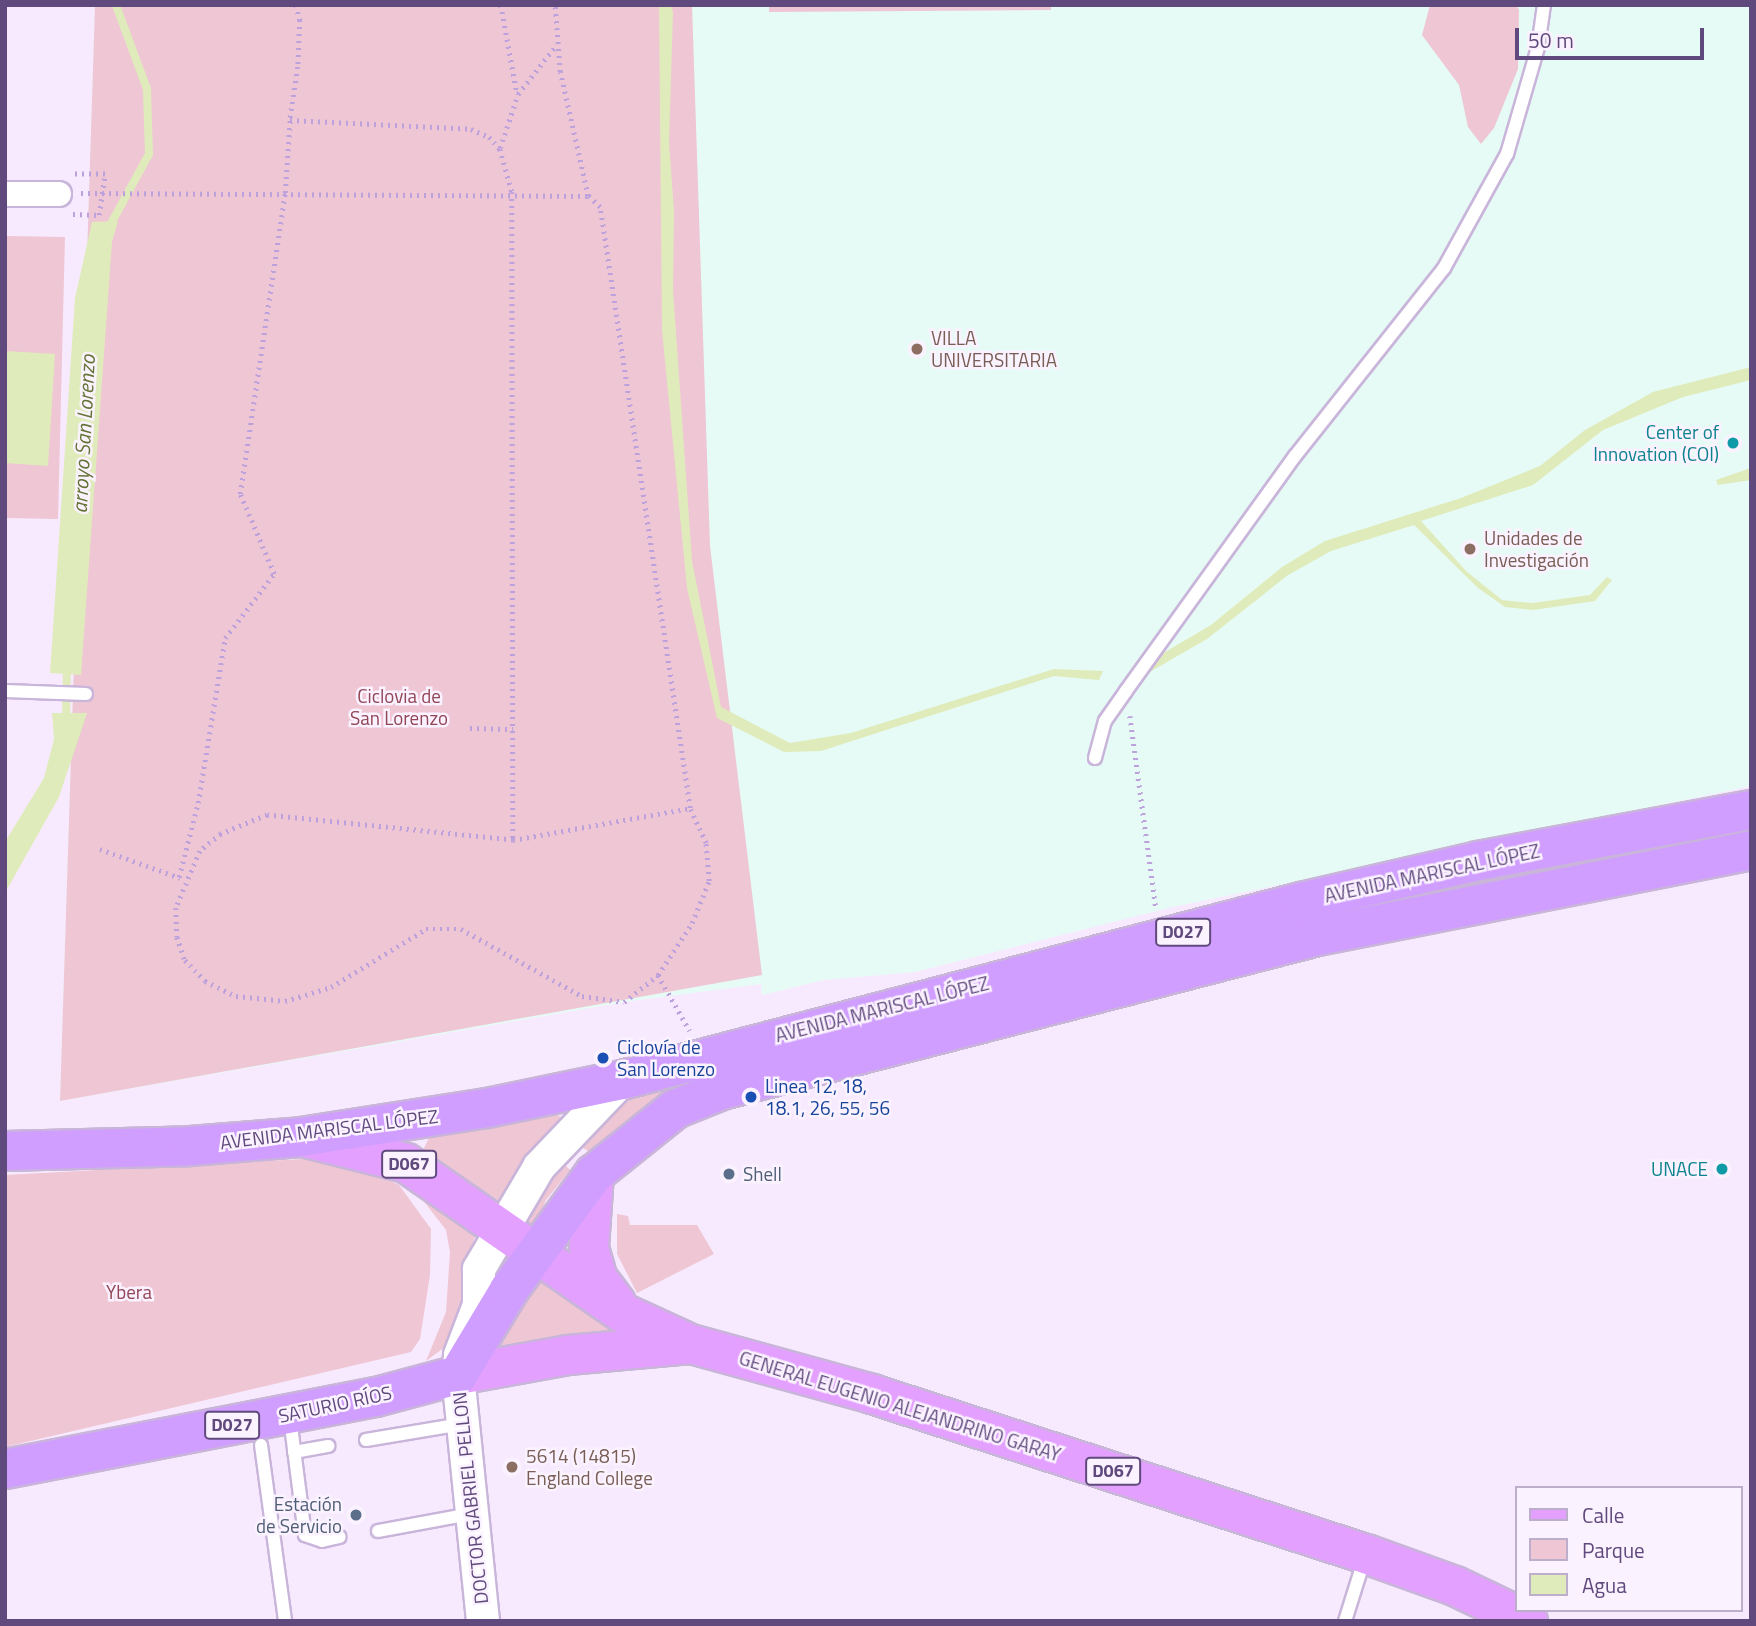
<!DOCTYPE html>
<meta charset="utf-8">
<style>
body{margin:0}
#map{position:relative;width:1756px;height:1626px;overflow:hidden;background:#f8eafe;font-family:"Titillium Web",sans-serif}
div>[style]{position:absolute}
.education>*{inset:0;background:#e6fbf5}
.green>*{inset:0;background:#efc6d3}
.water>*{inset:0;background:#e0ebbb}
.stream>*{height:8px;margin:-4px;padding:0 4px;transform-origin:4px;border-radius:4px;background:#e0ebbb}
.path>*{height:4.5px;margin-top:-2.25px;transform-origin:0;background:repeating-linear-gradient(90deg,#bda1dd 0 2px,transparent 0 7px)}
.roads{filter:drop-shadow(2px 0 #c9b5da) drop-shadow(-2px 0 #c9b5da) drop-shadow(0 2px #c9b5da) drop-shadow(0 -2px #c9b5da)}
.service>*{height:12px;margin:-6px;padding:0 6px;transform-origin:6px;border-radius:6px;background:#fff}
.minor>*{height:24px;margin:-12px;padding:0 12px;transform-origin:12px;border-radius:12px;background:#fff}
.tertiary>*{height:32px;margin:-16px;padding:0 16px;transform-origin:16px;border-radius:16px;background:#fff}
.primary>*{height:38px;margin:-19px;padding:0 19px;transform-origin:19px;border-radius:19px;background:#e4a0ff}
.trunk>*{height:38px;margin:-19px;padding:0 19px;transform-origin:19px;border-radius:19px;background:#d09efe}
.dots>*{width:19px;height:19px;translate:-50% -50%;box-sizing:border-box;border:4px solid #fbf2ff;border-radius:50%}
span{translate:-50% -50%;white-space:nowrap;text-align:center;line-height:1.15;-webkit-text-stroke:5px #fbf2ff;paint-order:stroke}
.shield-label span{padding:2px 5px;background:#fbf2ff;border:2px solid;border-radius:5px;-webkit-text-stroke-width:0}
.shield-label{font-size:18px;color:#60497d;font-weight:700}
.education-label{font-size:19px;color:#785e54}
.left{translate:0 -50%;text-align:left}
.culture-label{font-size:19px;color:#0d838f}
.right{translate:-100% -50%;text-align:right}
.park-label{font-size:19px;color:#914555}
.street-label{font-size:19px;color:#60497d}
.transit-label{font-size:19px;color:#164399}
.service-label{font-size:19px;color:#4e5e75}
.water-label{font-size:21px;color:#647435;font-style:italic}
.frame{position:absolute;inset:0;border:7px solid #60497d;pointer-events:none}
.legend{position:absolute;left:1515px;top:1486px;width:228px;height:126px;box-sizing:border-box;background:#fbf2ff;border:2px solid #bdaecb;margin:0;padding:9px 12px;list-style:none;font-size:21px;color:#60497d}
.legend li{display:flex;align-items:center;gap:14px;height:35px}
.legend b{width:35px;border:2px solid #bdaecb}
.scale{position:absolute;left:1515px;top:28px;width:189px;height:32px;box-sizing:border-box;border:4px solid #60497d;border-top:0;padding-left:9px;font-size:21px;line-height:24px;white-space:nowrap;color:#60497d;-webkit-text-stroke:5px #fbf2ff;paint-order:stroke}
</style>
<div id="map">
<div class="education">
<div style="clip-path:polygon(95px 5px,1751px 5px,1751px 786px,1173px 907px,915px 972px,824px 980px,762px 995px,761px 984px,624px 1002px,60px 1101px)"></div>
</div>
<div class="green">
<div style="clip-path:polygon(95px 5px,692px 5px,710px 546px,762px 975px,60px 1101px)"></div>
<div style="clip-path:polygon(769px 5px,1051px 5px,1051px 10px,769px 12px)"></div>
<div style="clip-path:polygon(1430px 5px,1516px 5px,1519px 10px,1518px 69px,1494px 128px,1481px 144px,1468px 127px,1459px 85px,1422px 35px)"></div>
<div style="clip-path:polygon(5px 236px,65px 237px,58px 519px,5px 518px)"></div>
<div style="clip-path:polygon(1751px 824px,1751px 834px,1085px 981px,592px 1154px,582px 1147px,611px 1113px,643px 1091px,1498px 872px)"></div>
<div style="clip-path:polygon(557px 1115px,565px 1119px,502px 1203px,423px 1150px,429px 1138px)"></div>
<div style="clip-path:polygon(303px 1159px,352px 1162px,399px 1185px,431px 1229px,430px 1275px,420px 1339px,411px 1352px,5px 1447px,5px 1175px)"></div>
<div style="clip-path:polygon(562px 1162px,570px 1170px,546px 1200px,534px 1228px,520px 1219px)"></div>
<div style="clip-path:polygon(419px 1195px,477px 1232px,462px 1271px,467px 1307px,449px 1344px,426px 1361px,446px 1312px,450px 1252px,446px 1230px)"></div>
<div style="clip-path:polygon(617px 1214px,628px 1216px,630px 1225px,697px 1225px,714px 1254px,637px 1293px,617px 1254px)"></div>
<div style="clip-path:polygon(540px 1283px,547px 1284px,620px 1332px,503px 1348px,498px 1343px,499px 1331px)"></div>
</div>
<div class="water">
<div style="clip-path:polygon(659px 5px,671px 5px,673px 12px,669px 143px,674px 211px,673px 290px,692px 561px,721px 707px,790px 743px,851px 733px,1054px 669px,1103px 671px,1099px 680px,1054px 676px,821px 751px,784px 752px,717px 718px,687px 588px,662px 330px)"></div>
<div style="clip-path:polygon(118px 221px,112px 242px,81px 675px,50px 673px,75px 298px,92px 222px)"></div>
<div style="clip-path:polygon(5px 351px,55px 354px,48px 466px,5px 463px)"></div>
<div style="clip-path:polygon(1751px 367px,1751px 380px,1683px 397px,1603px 430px,1533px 485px,1421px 521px,1466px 571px,1502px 600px,1532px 603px,1590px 595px,1607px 577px,1612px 580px,1595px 601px,1533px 610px,1505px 607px,1478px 588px,1414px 525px,1331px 551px,1288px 575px,1207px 639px,1127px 685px,1126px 675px,1211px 625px,1282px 567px,1325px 541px,1461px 498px,1540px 466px,1585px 430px,1653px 392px)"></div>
<div style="clip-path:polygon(1751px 468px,1751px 480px,1718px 485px,1716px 480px)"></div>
<div style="clip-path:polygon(52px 713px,87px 713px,59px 797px,5px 893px,5px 842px,44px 778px,54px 739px)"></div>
</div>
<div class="stream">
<div style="left:107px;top:231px;width:88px;rotate:-61.4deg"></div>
<div style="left:149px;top:154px;width:65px;rotate:-91.8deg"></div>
<div style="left:147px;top:89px;width:90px;rotate:-110.3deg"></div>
<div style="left:66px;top:724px;width:61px;rotate:-89.1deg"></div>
</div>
<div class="path">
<div style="left:296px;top:5px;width:16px;rotate:75deg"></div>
<div style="left:300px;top:20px;width:47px;rotate:92.4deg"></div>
<div style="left:298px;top:67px;width:54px;rotate:98.6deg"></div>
<div style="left:290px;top:120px;width:181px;rotate:2.8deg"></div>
<div style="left:471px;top:129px;width:20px;rotate:24deg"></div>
<div style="left:489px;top:137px;width:16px;rotate:47deg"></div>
<div style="left:500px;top:149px;width:45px;rotate:74.4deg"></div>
<div style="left:512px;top:192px;width:648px;rotate:89.91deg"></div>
<div style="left:513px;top:840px;width:247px;rotate:-174.2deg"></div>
<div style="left:267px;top:815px;width:50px;rotate:157.6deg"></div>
<div style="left:221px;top:834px;width:27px;rotate:141deg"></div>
<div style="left:200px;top:851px;width:62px;rotate:112.8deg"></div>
<div style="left:176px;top:908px;width:29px;rotate:88deg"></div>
<div style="left:177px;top:937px;width:24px;rotate:71deg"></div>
<div style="left:185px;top:960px;width:29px;rotate:46deg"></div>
<div style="left:205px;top:981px;width:34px;rotate:26deg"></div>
<div style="left:236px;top:996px;width:49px;rotate:5.8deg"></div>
<div style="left:285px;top:1001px;width:48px;rotate:-16.9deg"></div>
<div style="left:331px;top:987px;width:111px;rotate:-31.4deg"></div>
<div style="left:426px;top:929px;width:35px"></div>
<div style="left:461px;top:929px;width:138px;rotate:29deg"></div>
<div style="left:582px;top:996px;width:42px;rotate:8.1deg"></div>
<div style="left:624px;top:1002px;width:43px;rotate:-38.5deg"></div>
<div style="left:658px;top:975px;width:62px;rotate:-56.8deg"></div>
<div style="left:692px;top:923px;width:45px;rotate:-68deg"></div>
<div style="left:709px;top:881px;width:38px;rotate:-95deg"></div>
<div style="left:706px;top:843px;width:38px;rotate:-115deg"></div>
<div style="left:690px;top:808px;width:608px;rotate:-98.52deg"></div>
<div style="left:600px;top:207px;width:16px;rotate:-137deg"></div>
<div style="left:588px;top:196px;width:127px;rotate:-102.7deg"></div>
<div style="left:560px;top:72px;width:67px;rotate:-94.3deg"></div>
<div style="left:501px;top:5px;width:89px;rotate:79.7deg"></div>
<div style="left:500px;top:148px;width:57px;rotate:-71.6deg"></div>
<div style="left:518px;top:94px;width:63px;rotate:-52deg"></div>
<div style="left:81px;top:193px;width:507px;rotate:0.34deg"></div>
<div style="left:73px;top:214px;width:26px;rotate:2deg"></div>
<div style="left:99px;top:215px;width:41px;rotate:-81.7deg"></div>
<div style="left:105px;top:174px;width:32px;rotate:180deg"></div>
<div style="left:1130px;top:716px;width:195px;rotate:82.3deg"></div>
<div style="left:470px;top:728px;width:43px;rotate:1.3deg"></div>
<div style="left:513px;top:840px;width:180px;rotate:-10.2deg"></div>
<div style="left:100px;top:849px;width:85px;rotate:19.9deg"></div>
<div style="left:179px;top:877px;width:76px;rotate:-75.6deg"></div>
<div style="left:198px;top:803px;width:167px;rotate:-80.7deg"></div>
<div style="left:225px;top:638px;width:81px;rotate:-52.6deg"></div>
<div style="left:274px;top:574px;width:87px;rotate:-113deg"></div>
<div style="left:240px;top:494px;width:304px;rotate:-81.5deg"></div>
<div style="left:285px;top:193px;width:73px;rotate:-86.1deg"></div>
<div style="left:658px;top:975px;width:64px;rotate:60.3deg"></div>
</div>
<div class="roads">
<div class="service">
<div style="left:5px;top:691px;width:81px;rotate:2.1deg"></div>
<div style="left:1095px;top:758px;width:38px;rotate:-75deg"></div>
<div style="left:1105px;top:721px;width:37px;rotate:-55deg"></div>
<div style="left:1126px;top:691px;width:289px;rotate:-54.3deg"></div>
<div style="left:1295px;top:456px;width:240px;rotate:-51.6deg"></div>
<div style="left:1444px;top:268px;width:130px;rotate:-61.1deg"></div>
<div style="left:1507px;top:154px;width:111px;rotate:-73.8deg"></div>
<div style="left:1538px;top:47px;width:42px;rotate:-81.9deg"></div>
<div style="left:290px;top:1418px;width:118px;rotate:82.7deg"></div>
<div style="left:305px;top:1535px;width:18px;rotate:19deg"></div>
<div style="left:322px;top:1541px;width:18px;rotate:-13deg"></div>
<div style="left:366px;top:1440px;width:97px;rotate:-9.5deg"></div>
<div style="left:261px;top:1445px;width:178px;rotate:82.2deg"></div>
<div style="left:294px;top:1452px;width:35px;rotate:-10deg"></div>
<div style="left:378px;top:1531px;width:94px;rotate:-10.5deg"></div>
<div style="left:1345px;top:1621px;width:67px;rotate:-72.6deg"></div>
</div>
<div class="minor">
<div style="left:5px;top:194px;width:54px"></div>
</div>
<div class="tertiary">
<div style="left:483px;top:1621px;width:247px;rotate:-95.8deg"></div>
<div style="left:458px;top:1375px;width:20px;rotate:-84deg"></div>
<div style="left:460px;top:1355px;width:53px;rotate:-69.2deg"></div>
<div style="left:479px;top:1305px;width:36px;rotate:-90deg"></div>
<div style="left:479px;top:1269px;width:118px;rotate:-59.5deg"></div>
<div style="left:539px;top:1167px;width:120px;rotate:-46.3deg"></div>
</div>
<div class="primary">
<div style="left:306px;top:1138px;width:103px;rotate:14deg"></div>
<div style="left:406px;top:1163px;width:264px;rotate:34.7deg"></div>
<div style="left:623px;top:1313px;width:69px;rotate:24.7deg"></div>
<div style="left:594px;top:1174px;width:74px;rotate:93.9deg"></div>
<div style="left:589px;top:1248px;width:32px;rotate:74deg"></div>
<div style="left:598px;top:1279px;width:30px;rotate:53deg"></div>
<div style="left:458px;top:1375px;width:112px;rotate:-10.3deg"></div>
<div style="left:568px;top:1355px;width:123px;rotate:-5.1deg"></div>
<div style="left:691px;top:1344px;width:188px;rotate:15.4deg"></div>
<div style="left:872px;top:1394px;width:519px;rotate:17.95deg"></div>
<div style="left:1366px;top:1554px;width:95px;rotate:19.8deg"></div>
<div style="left:1455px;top:1586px;width:81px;rotate:25.6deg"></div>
</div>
<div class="trunk">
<div style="left:5px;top:1151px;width:185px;rotate:-1.5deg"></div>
<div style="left:190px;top:1146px;width:111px;rotate:-4.6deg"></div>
<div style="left:301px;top:1137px;width:188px;rotate:-8.9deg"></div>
<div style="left:487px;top:1108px;width:138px;rotate:-11.7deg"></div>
<div style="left:622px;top:1080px;width:702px;rotate:-14.69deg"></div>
<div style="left:1301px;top:902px;width:182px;rotate:-13deg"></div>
<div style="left:1478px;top:861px;width:278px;rotate:-10.6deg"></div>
<div style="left:5px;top:1469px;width:378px;rotate:-11deg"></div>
<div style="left:376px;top:1397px;width:85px;rotate:-15deg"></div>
<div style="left:458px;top:1375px;width:99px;rotate:-59deg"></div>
<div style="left:509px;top:1290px;width:144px;rotate:-53.8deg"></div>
<div style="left:594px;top:1174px;width:104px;rotate:-38.7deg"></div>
<div style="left:675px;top:1109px;width:51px;rotate:-22deg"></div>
<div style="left:722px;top:1090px;width:616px;rotate:-14.49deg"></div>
<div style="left:1318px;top:936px;width:441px;rotate:-11.2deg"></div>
</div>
</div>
<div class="dots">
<div style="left:917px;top:349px;background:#8d6e63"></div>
<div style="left:1733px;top:443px;background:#0f9aa8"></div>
<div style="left:1470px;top:549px;background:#8d6e63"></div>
<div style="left:603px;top:1058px;background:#1a4fb4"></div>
<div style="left:751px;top:1097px;background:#1a4fb4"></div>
<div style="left:1722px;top:1169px;background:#0f9aa8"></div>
<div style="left:729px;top:1174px;background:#5c6f8a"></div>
<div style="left:512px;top:1467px;background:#8d6e63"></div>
<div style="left:356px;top:1515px;background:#5c6f8a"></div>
</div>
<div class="shield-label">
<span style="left:1183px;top:932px">D027</span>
<span style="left:409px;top:1164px">D067</span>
<span style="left:232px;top:1425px">D027</span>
<span style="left:1113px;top:1471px">D067</span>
</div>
<div class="education-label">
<span class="left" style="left:931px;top:349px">VILLA<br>UNIVERSITARIA</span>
<span class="left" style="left:1484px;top:549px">Unidades de<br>Investigación</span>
<span class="left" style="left:526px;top:1467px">5614 (14815)<br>England College</span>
</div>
<div class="culture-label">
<span class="right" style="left:1719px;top:443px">Center of<br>Innovation (COI)</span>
<span class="right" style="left:1708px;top:1169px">UNACE</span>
</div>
<div class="park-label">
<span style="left:399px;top:707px">Ciclovia de<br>San Lorenzo</span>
<span style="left:129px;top:1292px">Ybera</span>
</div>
<div class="street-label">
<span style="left:1432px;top:873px;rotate:-12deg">AVENIDA MARISCAL LÓPEZ</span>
<span style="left:882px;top:1009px;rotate:-14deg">AVENIDA MARISCAL LÓPEZ</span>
<span style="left:329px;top:1129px;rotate:-7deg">AVENIDA MARISCAL LÓPEZ</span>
<span style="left:335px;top:1404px;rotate:-12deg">SATURIO RÍOS</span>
<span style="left:900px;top:1406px;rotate:17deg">GENERAL EUGENIO ALEJANDRINO GARAY</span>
<span style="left:470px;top:1498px;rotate:-96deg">DOCTOR GABRIEL PELLON</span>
</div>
<div class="transit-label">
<span class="left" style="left:617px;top:1058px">Ciclovía de<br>San Lorenzo</span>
<span class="left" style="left:765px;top:1097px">Linea 12, 18,<br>18.1, 26, 55, 56</span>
</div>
<div class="service-label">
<span class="left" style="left:743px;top:1174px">Shell</span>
<span class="right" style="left:342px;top:1515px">Estación<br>de Servicio</span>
</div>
<div class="water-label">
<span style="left:83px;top:434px;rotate:-87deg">arroyo San Lorenzo</span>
</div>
<div class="frame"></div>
<ul class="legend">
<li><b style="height:9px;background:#e4a0ff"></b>Calle</li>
<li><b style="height:19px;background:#efc6d3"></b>Parque</li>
<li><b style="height:19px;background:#e0ebbb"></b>Agua</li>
</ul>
<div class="scale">50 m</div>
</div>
